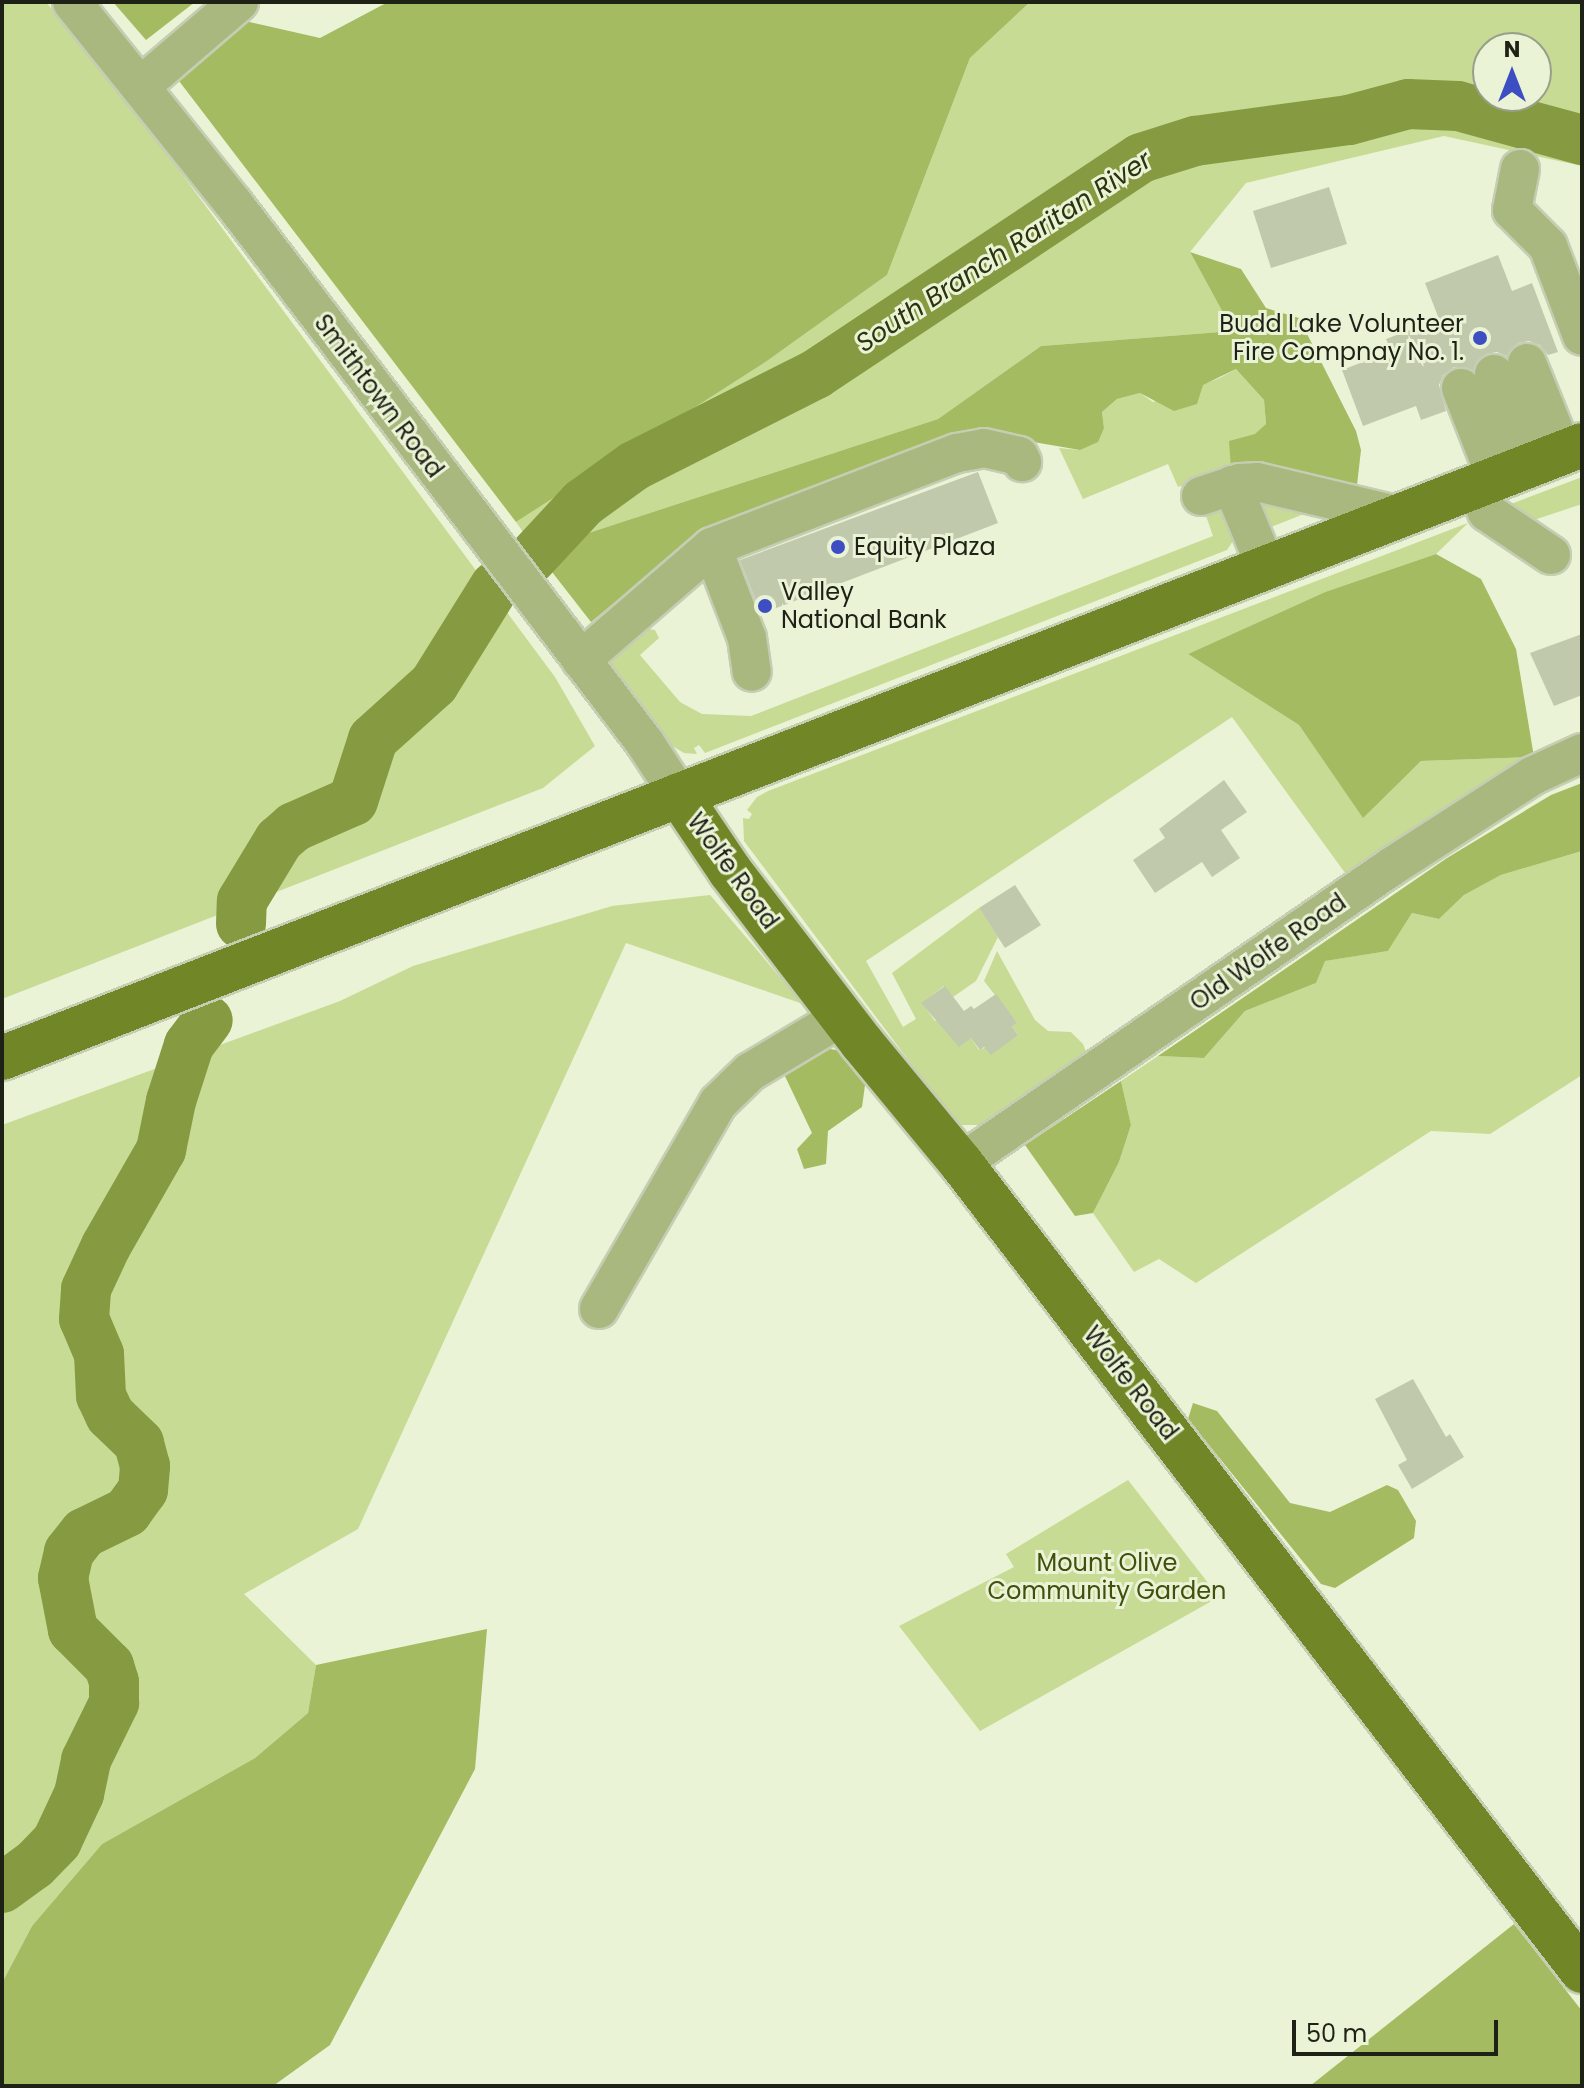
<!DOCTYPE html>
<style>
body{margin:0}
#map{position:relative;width:1584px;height:2088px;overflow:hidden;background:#eaf3d6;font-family:Poppins,sans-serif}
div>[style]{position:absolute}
.green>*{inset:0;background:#c7db95}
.forest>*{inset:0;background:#a5bb62}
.river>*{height:50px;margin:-25px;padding:0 25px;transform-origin:25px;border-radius:25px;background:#869b41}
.building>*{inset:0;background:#c1c9ad}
.roads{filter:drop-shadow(2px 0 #c5cdb3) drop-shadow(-2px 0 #c5cdb3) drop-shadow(0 2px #c5cdb3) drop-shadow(0 -2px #c5cdb3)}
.minor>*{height:38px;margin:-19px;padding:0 19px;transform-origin:19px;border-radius:19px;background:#a8b87e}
.major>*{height:44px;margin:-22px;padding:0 22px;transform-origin:22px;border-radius:22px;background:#718627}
.dots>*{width:22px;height:22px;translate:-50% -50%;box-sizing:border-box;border:4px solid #eaf3d6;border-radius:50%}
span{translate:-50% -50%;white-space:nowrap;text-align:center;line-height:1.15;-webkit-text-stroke:6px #eaf3d6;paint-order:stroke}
.poi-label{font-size:24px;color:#1e2116}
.right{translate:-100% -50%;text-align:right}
.left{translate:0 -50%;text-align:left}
.street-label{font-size:24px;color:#1e2116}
.park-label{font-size:24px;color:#42500d}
.water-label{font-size:26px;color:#2b340e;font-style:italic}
.frame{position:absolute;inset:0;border:4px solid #1e2116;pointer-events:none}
.north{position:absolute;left:1472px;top:32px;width:80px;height:80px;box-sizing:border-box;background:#eaf3d6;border:2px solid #989f89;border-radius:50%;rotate:0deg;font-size:22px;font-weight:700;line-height:32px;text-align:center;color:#1e2116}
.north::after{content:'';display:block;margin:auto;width:28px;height:36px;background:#3c4ec1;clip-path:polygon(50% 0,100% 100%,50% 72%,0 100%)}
.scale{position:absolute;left:1292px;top:2020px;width:206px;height:36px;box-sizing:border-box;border:4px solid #1e2116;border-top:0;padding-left:10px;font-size:24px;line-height:28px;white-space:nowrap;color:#1e2116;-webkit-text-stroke:6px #eaf3d6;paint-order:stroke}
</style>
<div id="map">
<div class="green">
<div style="clip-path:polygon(4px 2px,46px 2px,130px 104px,555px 677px,595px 746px,543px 788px,2px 999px)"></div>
<div style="clip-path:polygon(evenodd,1030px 2px,1582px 2px,1582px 166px,1444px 136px,1246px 183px,1190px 252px,1233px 331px,1041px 346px,938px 419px,567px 540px,545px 563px,516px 522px,767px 361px,887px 275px,970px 58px,1030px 2px,1488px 48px,1536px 48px,1536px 96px,1488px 96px,1488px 48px)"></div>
<div style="clip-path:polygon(1236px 369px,1264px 400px,1266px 424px,1231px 469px,1178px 487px,1168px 464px,1083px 499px,1059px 448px,1080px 450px,1104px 428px,1102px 412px,1117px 399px,1140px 393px,1153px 402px,1220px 378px)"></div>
<div style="clip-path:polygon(1582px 477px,1582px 504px,1528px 522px,1508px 505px)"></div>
<div style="clip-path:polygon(1255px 497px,1309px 512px,1271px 527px)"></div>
<div style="clip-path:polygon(1209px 511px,1223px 512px,1235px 538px,1227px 550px,705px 753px,699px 745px,694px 748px,697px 754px,684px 753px,669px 744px,611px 665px,611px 658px,642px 628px,655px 630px,659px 638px,640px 655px,680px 702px,702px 714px,751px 716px,1213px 536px,1205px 513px)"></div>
<div style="clip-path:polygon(1468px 523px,1436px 554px,1325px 592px,1188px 654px,1299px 725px,1363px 817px,1421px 761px,1534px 757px,1348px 877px,1232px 717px,866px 961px,903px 1027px,916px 1019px,892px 973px,979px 908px,998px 937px,976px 981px,953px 997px,944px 986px,922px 1003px,935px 1021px,939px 1019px,971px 1038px,979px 1050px,1018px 1035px,1012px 1027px,1017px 1023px,984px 981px,997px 951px,1035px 1020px,1048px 1031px,1071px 1032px,1083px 1044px,1088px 1056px,986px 1125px,962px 1125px,948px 1113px,744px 841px,743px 818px,749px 819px,752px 814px,747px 810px,757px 797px,768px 791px)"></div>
<div style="clip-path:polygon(1582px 851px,1582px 1075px,1490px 1134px,1431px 1131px,1196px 1283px,1159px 1259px,1134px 1272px,1093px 1213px,1119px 1162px,1131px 1125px,1121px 1081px,1158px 1056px,1204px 1058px,1245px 1011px,1316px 983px,1324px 961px,1388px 951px,1412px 913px,1439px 919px,1464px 895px,1501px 875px)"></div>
<div style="clip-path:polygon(710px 895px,803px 1004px,626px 943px,358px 1529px,244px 1594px,316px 1665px,308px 1713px,255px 1758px,102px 1844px,32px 1926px,2px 1983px,2px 1125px,340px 1001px,413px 966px,612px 906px)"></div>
<div style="clip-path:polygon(1128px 1480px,1219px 1597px,980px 1731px,899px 1626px,1014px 1567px,1006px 1554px)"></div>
</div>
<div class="forest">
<div style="clip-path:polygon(113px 2px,195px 2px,146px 40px)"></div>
<div style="clip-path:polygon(388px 2px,1030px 2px,970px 58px,887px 275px,767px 361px,516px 522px,176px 77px,241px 20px,320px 38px)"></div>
<div style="clip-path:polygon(1190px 252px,1241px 269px,1266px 308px,1299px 318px,1356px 431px,1361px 450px,1357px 485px,1284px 470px,1231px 469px,1229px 441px,1255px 434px,1266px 424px,1264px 400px,1236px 369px,1203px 385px,1197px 404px,1174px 411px,1140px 393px,1117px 399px,1102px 412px,1104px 428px,1098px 442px,1080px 450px,981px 433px,691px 540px,591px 622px,545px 563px,567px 540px,938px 419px,1041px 346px,1233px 331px)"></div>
<div style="clip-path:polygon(1436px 554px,1481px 579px,1516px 649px,1534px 757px,1421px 761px,1363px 818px,1299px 725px,1188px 654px,1325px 592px)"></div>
<div style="clip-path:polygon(1582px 783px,1582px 851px,1501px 875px,1464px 895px,1439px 919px,1412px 913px,1388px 951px,1325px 961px,1316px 983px,1245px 1011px,1204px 1058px,1158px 1056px,1447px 858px,1551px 795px)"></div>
<div style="clip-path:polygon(817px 1047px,849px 1052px,866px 1078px,862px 1107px,828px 1131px,826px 1164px,804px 1169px,797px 1149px,812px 1133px,783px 1072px)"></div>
<div style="clip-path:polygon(1121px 1081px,1131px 1125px,1119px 1162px,1093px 1213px,1075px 1216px,1025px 1145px)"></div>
<div style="clip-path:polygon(1193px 1403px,1217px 1411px,1290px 1503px,1330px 1512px,1387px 1485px,1398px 1490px,1416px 1521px,1414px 1538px,1335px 1588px,1321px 1584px,1188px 1419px)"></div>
<div style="clip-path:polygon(487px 1629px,475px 1769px,330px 2045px,273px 2086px,2px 2086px,2px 1983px,32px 1926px,102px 1844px,255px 1758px,308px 1713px,316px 1665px)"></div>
<div style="clip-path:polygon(1514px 1924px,1582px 2011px,1582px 2086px,1310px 2086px)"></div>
</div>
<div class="river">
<div style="left:530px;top:560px;width:78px;rotate:-47.1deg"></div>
<div style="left:583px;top:503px;width:63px;rotate:-36deg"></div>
<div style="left:634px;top:466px;width:204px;rotate:-26.8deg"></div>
<div style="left:816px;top:374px;width:390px;rotate:-33.6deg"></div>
<div style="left:1141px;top:158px;width:57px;rotate:-17.5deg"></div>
<div style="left:1195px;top:141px;width:155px;rotate:-7.8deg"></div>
<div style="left:1349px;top:120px;width:61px;rotate:-15.2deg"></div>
<div style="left:1408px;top:104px;width:50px;rotate:2.3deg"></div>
<div style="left:1458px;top:106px;width:129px;rotate:15.3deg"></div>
<div style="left:241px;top:924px;width:23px;rotate:-88deg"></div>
<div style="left:242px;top:901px;width:71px;rotate:-58.8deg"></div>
<div style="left:279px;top:840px;width:20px;rotate:-41deg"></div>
<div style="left:294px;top:827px;width:64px;rotate:-23.8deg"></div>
<div style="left:353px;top:801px;width:65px;rotate:-72.1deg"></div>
<div style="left:373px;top:739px;width:82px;rotate:-42deg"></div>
<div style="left:434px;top:684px;width:115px;rotate:-58.1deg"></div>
<div style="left:2px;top:1888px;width:39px;rotate:-36deg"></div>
<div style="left:34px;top:1865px;width:33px;rotate:-46deg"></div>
<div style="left:57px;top:1841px;width:52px;rotate:-64.9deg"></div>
<div style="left:79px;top:1794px;width:35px;rotate:-78deg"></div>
<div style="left:86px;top:1760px;width:64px;rotate:-63.8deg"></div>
<div style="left:114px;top:1703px;width:21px;rotate:-90deg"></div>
<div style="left:114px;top:1682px;width:17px;rotate:-107deg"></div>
<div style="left:109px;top:1666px;width:51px;rotate:-135deg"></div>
<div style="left:73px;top:1630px;width:53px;rotate:-100.9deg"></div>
<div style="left:63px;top:1578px;width:27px;rotate:-77deg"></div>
<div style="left:69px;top:1552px;width:24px;rotate:-52deg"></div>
<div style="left:84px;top:1533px;width:48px;rotate:-26deg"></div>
<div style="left:127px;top:1512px;width:27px;rotate:-54deg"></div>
<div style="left:143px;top:1490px;width:24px;rotate:-85deg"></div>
<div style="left:145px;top:1466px;width:24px;rotate:-105deg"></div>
<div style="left:139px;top:1443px;width:40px;rotate:-136deg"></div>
<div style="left:110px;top:1415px;width:21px;rotate:-115deg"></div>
<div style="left:101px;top:1396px;width:42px;rotate:-92.7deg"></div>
<div style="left:99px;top:1354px;width:38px;rotate:-113deg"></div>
<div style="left:84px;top:1319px;width:30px;rotate:-86deg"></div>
<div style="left:86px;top:1289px;width:47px;rotate:-65.1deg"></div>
<div style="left:106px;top:1246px;width:111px;rotate:-60.2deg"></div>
<div style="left:161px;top:1150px;width:50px;rotate:-78.5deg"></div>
<div style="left:171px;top:1101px;width:59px;rotate:-72.2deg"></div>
<div style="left:189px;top:1045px;width:31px;rotate:-53deg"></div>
</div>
<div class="building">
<div style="clip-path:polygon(1329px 187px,1347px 244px,1271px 268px,1253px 211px)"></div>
<div style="clip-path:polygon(1498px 255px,1512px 291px,1532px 283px,1558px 352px,1548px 355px,1540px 345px,1529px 341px,1518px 343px,1507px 356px,1497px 352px,1486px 354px,1473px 370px,1454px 367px,1443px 375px,1439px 385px,1446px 411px,1421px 420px,1416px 406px,1363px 426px,1342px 370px,1391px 351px,1386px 339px,1439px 319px,1425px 283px)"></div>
<div style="clip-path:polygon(978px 472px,998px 523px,761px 614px,740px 560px)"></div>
<div style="clip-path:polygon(1582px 634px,1582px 695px,1554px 706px,1530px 653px)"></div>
<div style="clip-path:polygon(1224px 780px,1247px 812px,1221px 830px,1240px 858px,1212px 877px,1202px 862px,1155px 893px,1133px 860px,1165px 838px,1159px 829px)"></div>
<div style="clip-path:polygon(1015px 885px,1041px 925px,1005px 948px,979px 908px)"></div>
<div style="clip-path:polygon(945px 986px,964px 1011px,971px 1006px,974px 1009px,996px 994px,1017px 1023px,1012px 1027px,1018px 1035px,991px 1055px,984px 1047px,980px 1050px,971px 1038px,959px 1047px,921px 1003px)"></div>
<div style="clip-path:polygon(1413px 1379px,1446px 1437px,1450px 1434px,1464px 1457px,1412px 1489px,1398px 1465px,1407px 1460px,1375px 1399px)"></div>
</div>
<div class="roads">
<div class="minor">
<div style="left:72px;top:2px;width:259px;rotate:51.3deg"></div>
<div style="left:234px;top:204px;width:678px;rotate:52.67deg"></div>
<div style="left:645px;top:743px;width:62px;rotate:56.8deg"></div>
<div style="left:142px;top:85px;width:128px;rotate:-40.6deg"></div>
<div style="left:1520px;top:169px;width:42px;rotate:101deg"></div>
<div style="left:1512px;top:210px;width:51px;rotate:45deg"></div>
<div style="left:1548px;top:246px;width:96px;rotate:69.3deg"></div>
<div style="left:1527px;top:363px;width:96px;rotate:68deg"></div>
<div style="left:1494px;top:374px;width:98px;rotate:69.7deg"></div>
<div style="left:1461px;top:388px;width:97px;rotate:68.7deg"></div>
<div style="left:1232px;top:485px;width:89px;rotate:67.5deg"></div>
<div style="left:1476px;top:485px;width:29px;rotate:68deg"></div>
<div style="left:1487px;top:512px;width:77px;rotate:33.9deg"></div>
<div style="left:1201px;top:496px;width:41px;rotate:-18.4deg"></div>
<div style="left:1240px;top:483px;width:17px;rotate:-3deg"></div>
<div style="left:1257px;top:482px;width:147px;rotate:13.4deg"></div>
<div style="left:712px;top:547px;width:97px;rotate:69deg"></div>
<div style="left:747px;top:638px;width:34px;rotate:82deg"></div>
<div style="left:581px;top:660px;width:173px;rotate:-40.8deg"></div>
<div style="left:712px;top:547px;width:262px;rotate:-21deg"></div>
<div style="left:957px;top:453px;width:27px;rotate:-10deg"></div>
<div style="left:984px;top:448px;width:36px;rotate:13deg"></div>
<div style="left:1019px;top:456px;width:7px;rotate:63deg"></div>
<div style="left:961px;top:1163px;width:522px;rotate:-34.54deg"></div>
<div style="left:1391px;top:867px;width:168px;rotate:-32.8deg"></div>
<div style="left:1532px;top:776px;width:55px;rotate:-24.7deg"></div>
<div style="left:599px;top:1309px;width:238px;rotate:-60deg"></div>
<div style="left:718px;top:1103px;width:45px;rotate:-44.1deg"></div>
<div style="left:750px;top:1072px;width:107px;rotate:-30.9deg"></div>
</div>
<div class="major">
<div style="left:679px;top:795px;width:92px;rotate:56.1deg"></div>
<div style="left:730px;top:871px;width:217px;rotate:52.5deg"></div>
<div style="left:862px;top:1043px;width:156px;rotate:50.5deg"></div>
<div style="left:961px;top:1163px;width:1019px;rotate:52.46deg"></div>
<div style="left:2px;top:1058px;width:1695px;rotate:-21.2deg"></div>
</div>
</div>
<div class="dots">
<div style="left:1480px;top:338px;background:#3c4ec1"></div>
<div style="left:838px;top:547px;background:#3c4ec1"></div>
<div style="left:765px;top:606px;background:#3c4ec1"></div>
</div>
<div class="poi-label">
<span class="right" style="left:1464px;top:338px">Budd Lake Volunteer<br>Fire Compnay No. 1.</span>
<span class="left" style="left:854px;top:547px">Equity Plaza</span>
<span class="left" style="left:781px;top:606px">Valley<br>National Bank</span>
</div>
<div class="street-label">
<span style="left:379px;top:396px;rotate:53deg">Smithtown Road</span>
<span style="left:733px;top:871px;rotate:54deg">Wolfe Road</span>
<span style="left:1268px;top:952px;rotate:-35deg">Old Wolfe Road</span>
<span style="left:1131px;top:1383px;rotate:52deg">Wolfe Road</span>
</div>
<div class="park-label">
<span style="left:1107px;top:1577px">Mount Olive<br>Community Garden</span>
</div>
<div class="water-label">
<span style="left:1004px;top:252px;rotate:-33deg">South Branch Raritan River</span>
</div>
<div class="frame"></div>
<div class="north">N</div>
<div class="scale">50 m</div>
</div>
